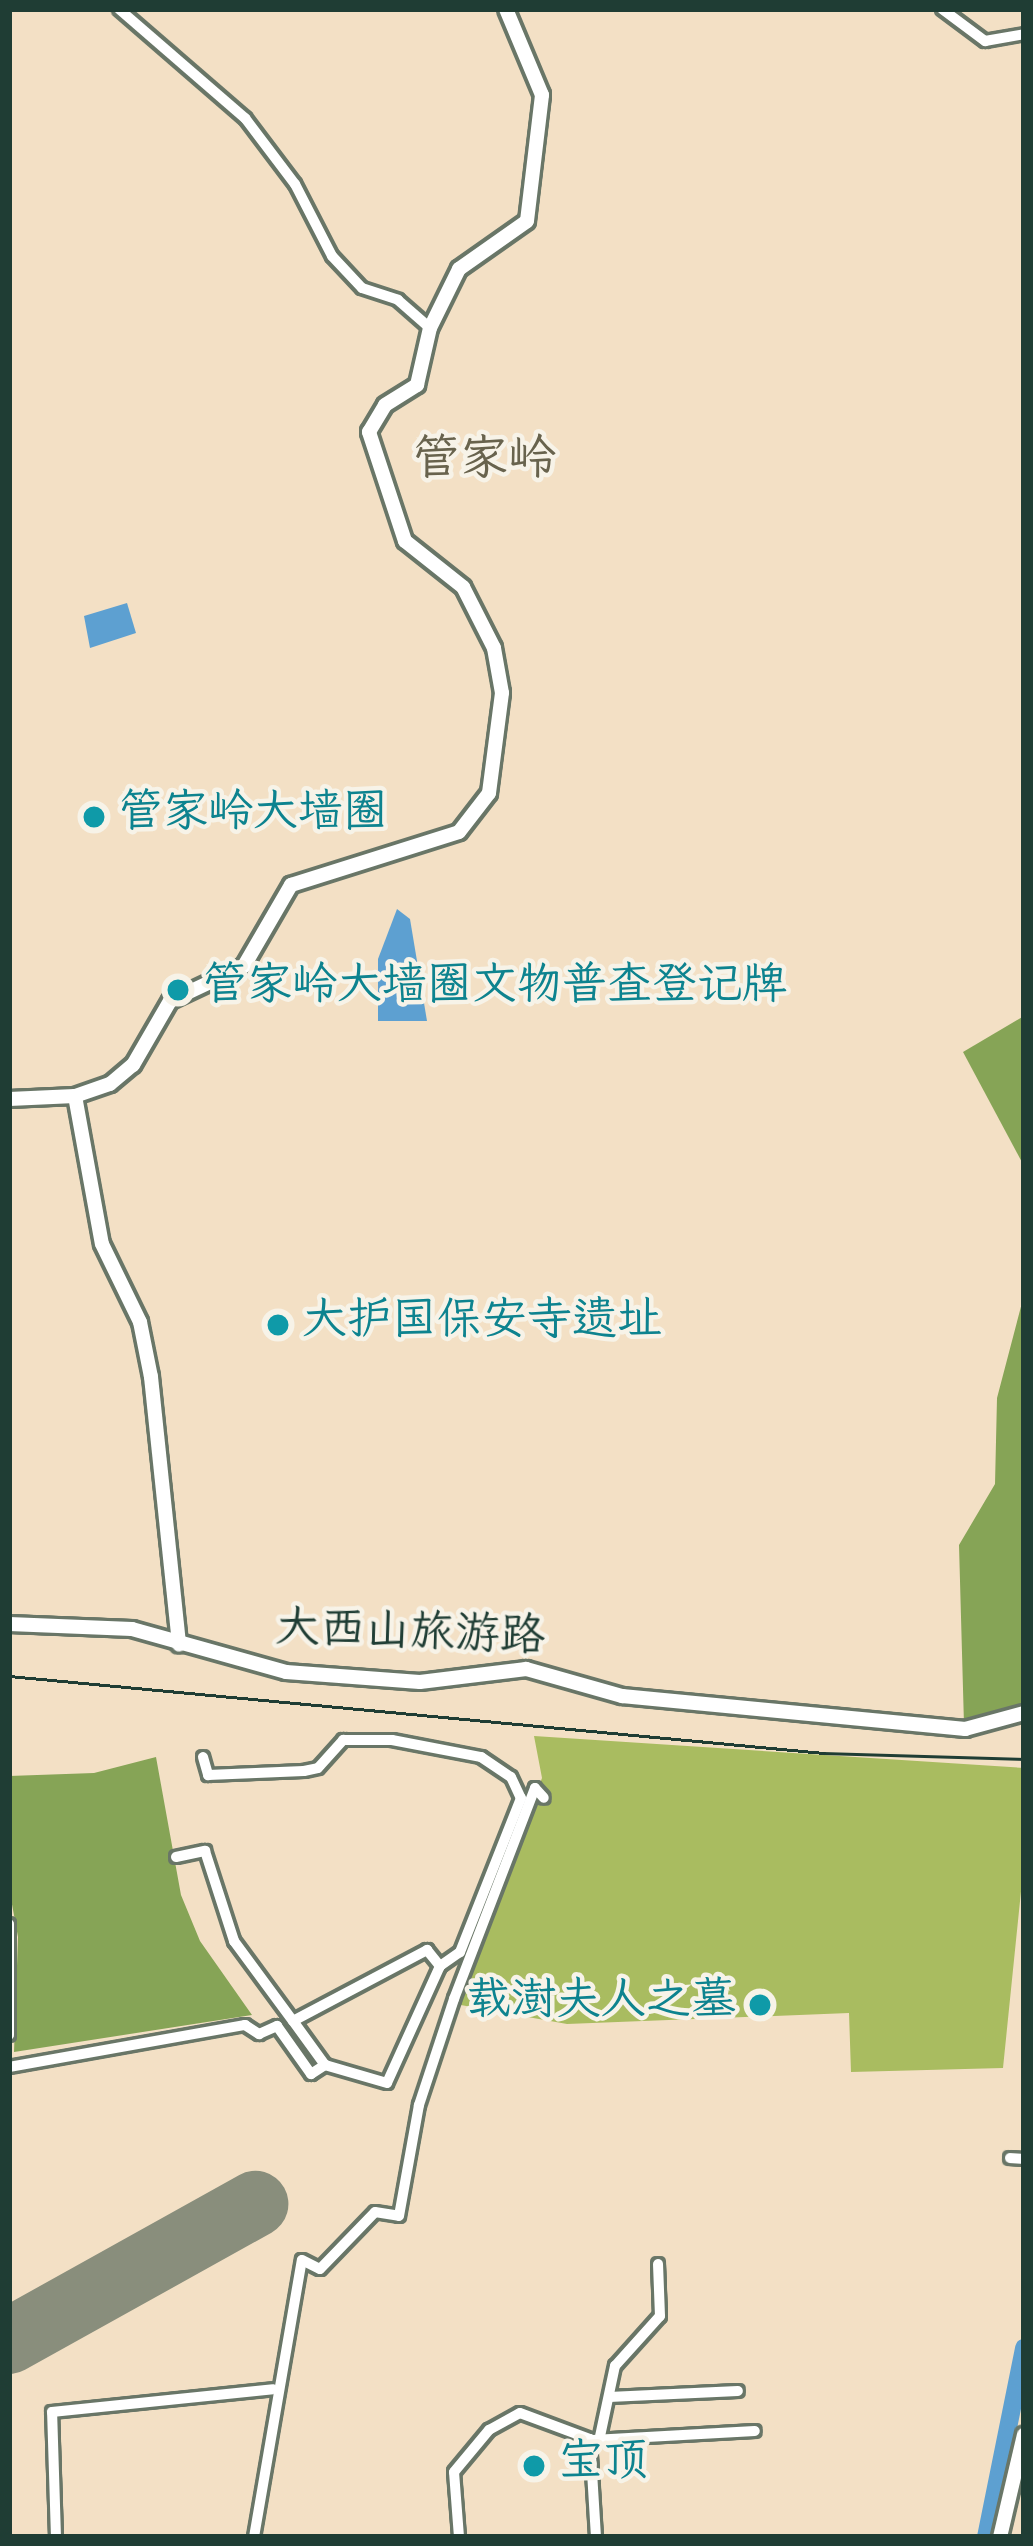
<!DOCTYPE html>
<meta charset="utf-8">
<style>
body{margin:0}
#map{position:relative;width:1033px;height:2546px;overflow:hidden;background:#f3e0c5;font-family:Dekko,"LXGW WenKai TC",sans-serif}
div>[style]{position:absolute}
.green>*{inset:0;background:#a9bc60}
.forest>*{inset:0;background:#86a456}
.water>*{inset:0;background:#5da0d1}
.river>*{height:18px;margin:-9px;padding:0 9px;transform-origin:9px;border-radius:9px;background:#5da0d1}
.runway>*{height:66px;margin:-33px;padding:0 33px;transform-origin:33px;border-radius:33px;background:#898e7c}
.roads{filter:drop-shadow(3px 0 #697667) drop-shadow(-3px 0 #697667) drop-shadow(0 3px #697667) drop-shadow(0 -3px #697667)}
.minor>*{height:10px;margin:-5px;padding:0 5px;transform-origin:5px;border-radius:5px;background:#fff}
.tertiary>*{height:14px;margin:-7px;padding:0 7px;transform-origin:7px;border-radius:7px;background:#fff}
.rail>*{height:3px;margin:-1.5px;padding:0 1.5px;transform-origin:1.5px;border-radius:1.5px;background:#1f3d34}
.dots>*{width:33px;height:33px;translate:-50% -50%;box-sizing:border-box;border:6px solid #f7f3e8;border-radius:50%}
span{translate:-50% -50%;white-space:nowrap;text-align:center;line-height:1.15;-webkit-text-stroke:9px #f7f3e8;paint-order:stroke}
.culture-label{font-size:45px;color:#0d838f}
.left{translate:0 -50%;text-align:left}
.right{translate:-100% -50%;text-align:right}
.street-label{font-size:45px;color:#1f3d34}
.neighbourhood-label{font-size:48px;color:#68634d}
.frame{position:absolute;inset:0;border:12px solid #1f3d34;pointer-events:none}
</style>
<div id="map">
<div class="green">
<div style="clip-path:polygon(534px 1736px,1024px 1768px,1024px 1862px,1003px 2068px,851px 2072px,849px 2013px,567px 2024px,455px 2004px,542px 1778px)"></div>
</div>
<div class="forest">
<div style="clip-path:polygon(1024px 1016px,1024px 1166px,963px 1052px)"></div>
<div style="clip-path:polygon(1024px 1295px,1024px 1723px,964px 1725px,959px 1545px,995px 1484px,997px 1398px)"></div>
<div style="clip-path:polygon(156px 1757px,181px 1895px,200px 1941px,252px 2015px,14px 2052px,18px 1937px,9px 1888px,9px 1776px,94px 1773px)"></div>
</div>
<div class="water">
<div style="clip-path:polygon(127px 603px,136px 633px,90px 648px,84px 616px)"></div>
<div style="clip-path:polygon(397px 909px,410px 919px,427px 1021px,378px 1021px,378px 959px)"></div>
</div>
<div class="river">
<div style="left:986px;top:2537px;width:193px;rotate:-78.6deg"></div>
</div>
<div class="runway">
<div style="left:9px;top:2341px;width:282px;rotate:-29.1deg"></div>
</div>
<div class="roads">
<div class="minor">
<div style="left:119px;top:9px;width:167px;rotate:40.9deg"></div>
<div style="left:245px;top:118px;width:83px;rotate:52.9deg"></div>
<div style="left:295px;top:184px;width:81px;rotate:62.8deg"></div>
<div style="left:332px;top:256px;width:44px;rotate:46.8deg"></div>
<div style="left:362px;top:288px;width:38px;rotate:18deg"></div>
<div style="left:398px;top:300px;width:43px;rotate:41.2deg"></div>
<div style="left:942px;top:9px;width:54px;rotate:36.7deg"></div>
<div style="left:985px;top:41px;width:40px;rotate:-10deg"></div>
<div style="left:203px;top:1757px;width:19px;rotate:74deg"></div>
<div style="left:208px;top:1775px;width:96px;rotate:-2.4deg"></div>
<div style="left:304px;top:1771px;width:14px;rotate:-12deg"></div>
<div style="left:318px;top:1768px;width:38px;rotate:-48deg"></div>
<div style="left:343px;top:1740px;width:49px"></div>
<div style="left:392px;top:1740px;width:91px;rotate:10.8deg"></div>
<div style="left:481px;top:1757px;width:36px;rotate:34deg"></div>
<div style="left:511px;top:1777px;width:23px;rotate:65deg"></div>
<div style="left:521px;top:1798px;width:166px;rotate:111.6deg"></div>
<div style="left:460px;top:1952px;width:24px;rotate:145deg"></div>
<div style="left:176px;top:1857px;width:30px;rotate:-12deg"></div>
<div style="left:205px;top:1851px;width:95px;rotate:72.1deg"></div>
<div style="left:234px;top:1941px;width:99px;rotate:53.6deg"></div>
<div style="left:9px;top:1924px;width:111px;rotate:90deg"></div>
<div style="left:427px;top:1950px;width:21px;rotate:51deg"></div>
<div style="left:440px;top:1966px;width:128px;rotate:114.4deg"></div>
<div style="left:387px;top:2083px;width:65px;rotate:-163.8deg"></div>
<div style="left:325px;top:2065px;width:54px;rotate:-126deg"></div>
<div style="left:293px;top:2021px;width:152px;rotate:-27.9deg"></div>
<div style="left:9px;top:2067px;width:240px;rotate:-10.1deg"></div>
<div style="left:245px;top:2025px;width:17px;rotate:33deg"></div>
<div style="left:259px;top:2034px;width:20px;rotate:-24deg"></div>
<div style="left:277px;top:2026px;width:59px;rotate:54.7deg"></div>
<div style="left:311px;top:2074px;width:17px;rotate:-33deg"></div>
<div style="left:1010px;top:2158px;width:14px;rotate:4deg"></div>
<div style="left:609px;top:2397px;width:129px;rotate:-2.7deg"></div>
<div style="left:593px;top:2440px;width:162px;rotate:-3.2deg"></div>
<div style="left:599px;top:2441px;width:77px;rotate:-78deg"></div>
<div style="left:615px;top:2366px;width:67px;rotate:-48deg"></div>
<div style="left:660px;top:2316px;width:52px;rotate:-92.2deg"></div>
<div style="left:56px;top:2537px;width:125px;rotate:-91.8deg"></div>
<div style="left:52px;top:2412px;width:222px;rotate:-5.9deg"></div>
<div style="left:254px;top:2537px;width:281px;rotate:-80.2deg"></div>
<div style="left:302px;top:2260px;width:20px;rotate:27deg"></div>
<div style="left:320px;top:2269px;width:79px;rotate:-46deg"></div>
<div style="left:375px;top:2212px;width:24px;rotate:9deg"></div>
<div style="left:399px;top:2216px;width:113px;rotate:-79.8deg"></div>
<div style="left:419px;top:2105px;width:112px;rotate:-71.7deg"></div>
<div style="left:454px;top:1999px;width:226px;rotate:-69deg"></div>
<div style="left:535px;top:1788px;width:13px;rotate:48deg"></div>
<div style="left:459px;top:2537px;width:65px;rotate:-94.4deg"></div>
<div style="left:454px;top:2472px;width:55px;rotate:-50.2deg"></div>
<div style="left:489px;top:2430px;width:35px;rotate:-29deg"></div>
<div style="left:520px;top:2413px;width:75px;rotate:20.4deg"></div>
<div style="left:590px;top:2439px;width:98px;rotate:86.5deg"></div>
</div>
<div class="tertiary">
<div style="left:75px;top:1096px;width:150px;rotate:79.7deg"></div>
<div style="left:102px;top:1244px;width:87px;rotate:64deg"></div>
<div style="left:140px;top:1322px;width:56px;rotate:78.7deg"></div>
<div style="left:151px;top:1377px;width:269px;rotate:84deg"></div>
<div style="left:9px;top:1099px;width:66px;rotate:-2.6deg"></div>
<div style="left:75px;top:1096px;width:37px;rotate:-19deg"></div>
<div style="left:110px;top:1084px;width:30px;rotate:-40deg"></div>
<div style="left:133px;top:1065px;width:74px;rotate:-60deg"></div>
<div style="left:170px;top:1001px;width:82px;rotate:-25.3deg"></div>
<div style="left:244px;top:966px;width:94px;rotate:-59.9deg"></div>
<div style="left:291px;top:885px;width:176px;rotate:-17.5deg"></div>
<div style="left:459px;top:832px;width:49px;rotate:-52.4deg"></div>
<div style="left:489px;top:793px;width:101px;rotate:-82.6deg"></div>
<div style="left:502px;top:693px;width:46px;rotate:-100.1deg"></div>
<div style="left:494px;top:648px;width:68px;rotate:-116.9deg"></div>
<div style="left:463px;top:587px;width:74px;rotate:-141.6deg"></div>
<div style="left:405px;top:541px;width:115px;rotate:-108.3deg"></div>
<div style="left:369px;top:432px;width:31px;rotate:-59deg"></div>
<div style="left:385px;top:405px;width:38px;rotate:-32deg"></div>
<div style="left:417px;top:385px;width:58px;rotate:-77.2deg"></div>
<div style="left:430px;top:328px;width:66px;rotate:-63.8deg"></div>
<div style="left:459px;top:269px;width:83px;rotate:-35.2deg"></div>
<div style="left:527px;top:221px;width:127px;rotate:-83.2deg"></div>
<div style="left:542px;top:95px;width:93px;rotate:-112.7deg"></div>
<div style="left:9px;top:1624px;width:123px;rotate:2.3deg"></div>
<div style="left:132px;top:1629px;width:160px;rotate:15.6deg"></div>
<div style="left:286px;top:1672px;width:134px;rotate:4.3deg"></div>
<div style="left:420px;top:1682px;width:107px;rotate:-7deg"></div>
<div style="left:526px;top:1669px;width:100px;rotate:15.7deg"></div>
<div style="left:622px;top:1696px;width:345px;rotate:5.5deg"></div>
<div style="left:965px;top:1729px;width:61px;rotate:-15.2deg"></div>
<div style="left:1000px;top:2537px;width:105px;rotate:-76.8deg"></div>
</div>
</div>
<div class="rail">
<div style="left:9px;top:1676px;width:819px;rotate:5.4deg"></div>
<div style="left:824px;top:1753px;width:200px;rotate:1.7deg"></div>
</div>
<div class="dots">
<div style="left:94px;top:817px;background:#0f9aa8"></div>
<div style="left:178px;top:990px;background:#0f9aa8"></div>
<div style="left:278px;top:1325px;background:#0f9aa8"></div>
<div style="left:760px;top:2005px;background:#0f9aa8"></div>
<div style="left:534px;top:2466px;background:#0f9aa8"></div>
</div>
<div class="culture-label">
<span class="left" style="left:118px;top:817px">管家岭大墙圈</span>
<span class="left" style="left:202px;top:990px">管家岭大墙圈文物普查登记牌</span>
<span class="left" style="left:302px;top:1325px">大护国保安寺遗址</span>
<span class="right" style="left:736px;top:2005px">载澍夫人之墓</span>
<span class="left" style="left:558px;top:2466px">宝顶</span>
</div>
<div class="street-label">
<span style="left:410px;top:1637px;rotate:2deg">大西山旅游路</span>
</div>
<div class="neighbourhood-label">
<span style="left:484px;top:464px">管家岭</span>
</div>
<div class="frame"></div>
</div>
